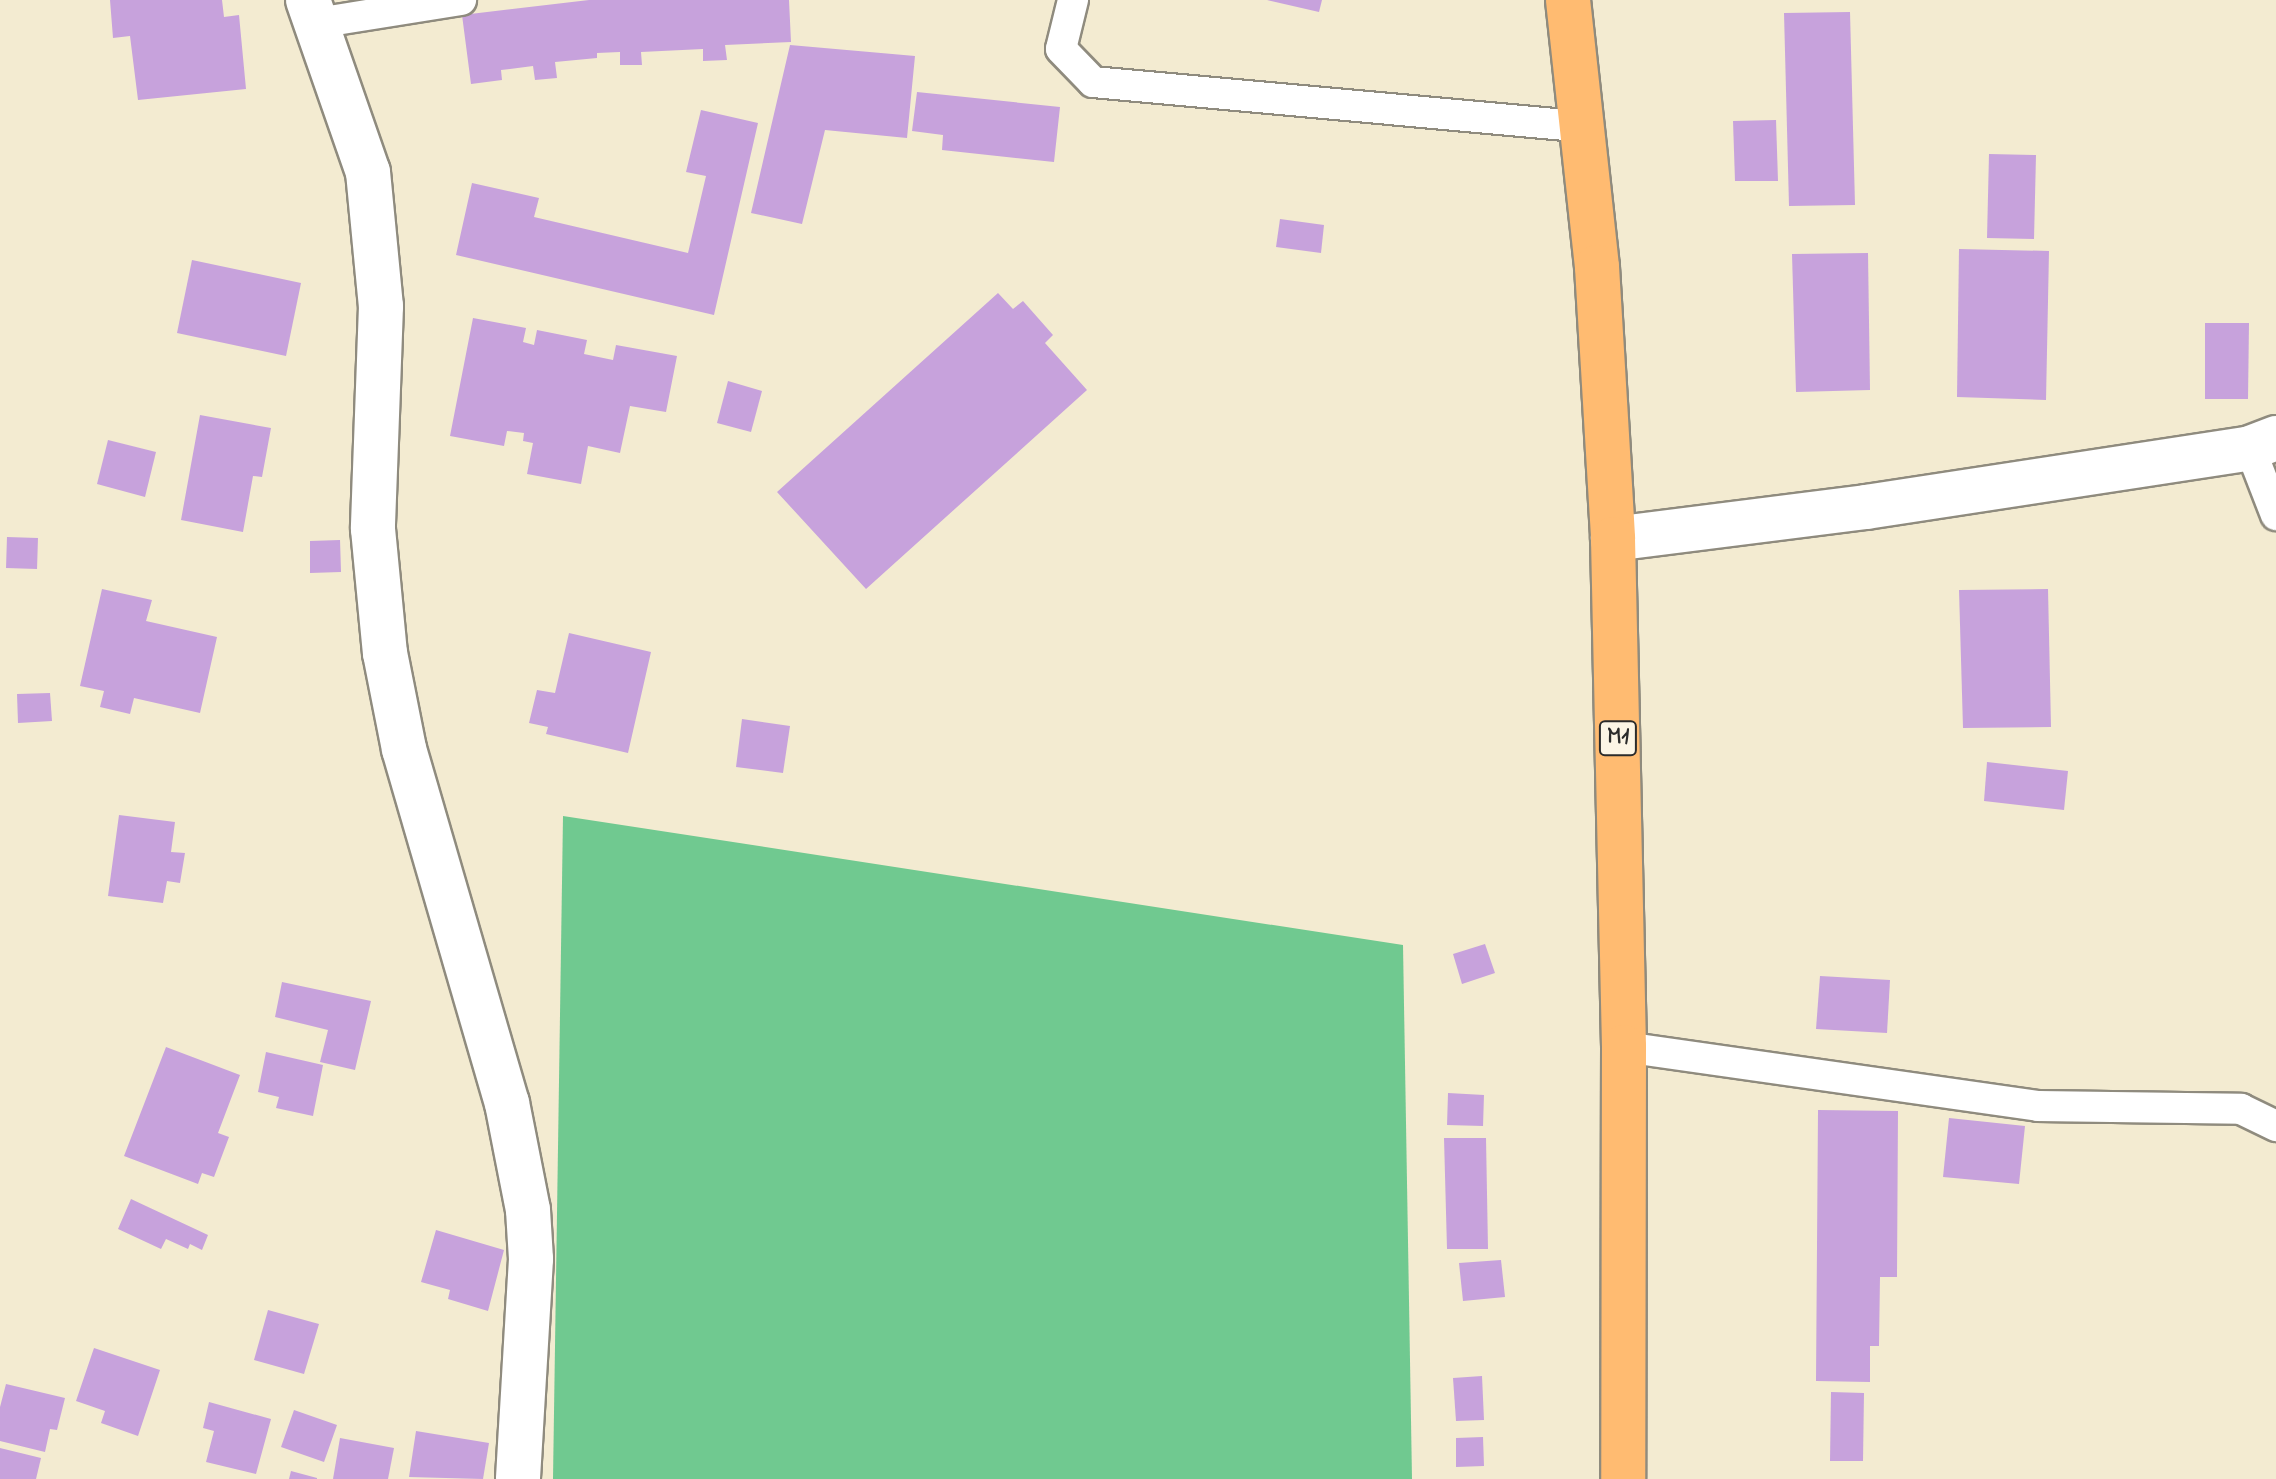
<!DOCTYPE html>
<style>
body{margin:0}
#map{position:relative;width:2276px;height:1479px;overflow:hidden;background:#f3ebd1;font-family:"Indie Flower",sans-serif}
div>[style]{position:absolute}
.green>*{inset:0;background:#70c990}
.building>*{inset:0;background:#c7a2dc}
.roads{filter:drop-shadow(2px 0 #8f8b7e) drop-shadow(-2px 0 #8f8b7e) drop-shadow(0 2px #8f8b7e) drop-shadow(0 -2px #8f8b7e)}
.service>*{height:30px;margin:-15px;padding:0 15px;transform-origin:15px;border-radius:15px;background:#fff}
.minor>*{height:44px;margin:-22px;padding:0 22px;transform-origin:22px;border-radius:22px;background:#fff}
.trunk>*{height:44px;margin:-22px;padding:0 22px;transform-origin:22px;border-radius:22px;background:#ffbb71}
span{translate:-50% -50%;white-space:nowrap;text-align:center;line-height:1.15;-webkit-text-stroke:8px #fcf5e5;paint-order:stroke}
.shield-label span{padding:2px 6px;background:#fcf5e5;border:2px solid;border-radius:6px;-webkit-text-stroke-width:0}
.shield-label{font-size:24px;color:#2b2b2b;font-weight:700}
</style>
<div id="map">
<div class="green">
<div style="clip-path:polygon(563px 816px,1403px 945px,1412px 1479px,553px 1479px)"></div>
</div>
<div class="building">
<div style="clip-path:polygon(110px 0,222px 0,224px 17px,239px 15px,246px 89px,138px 100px,130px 36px,113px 38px)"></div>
<div style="clip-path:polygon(589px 0,789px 0,791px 42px,725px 45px,727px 60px,703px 61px,703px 49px,641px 52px,642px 65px,620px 65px,620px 52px,597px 53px,597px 58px,555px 62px,557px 78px,535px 80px,533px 66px,501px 70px,502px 80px,471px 84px,462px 15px)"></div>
<div style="clip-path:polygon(1267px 0,1322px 0,1319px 12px)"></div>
<div style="clip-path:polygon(1850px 12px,1855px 205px,1789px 206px,1784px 13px)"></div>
<div style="clip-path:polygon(790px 45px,915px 56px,907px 138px,825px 130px,802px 224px,751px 213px)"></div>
<div style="clip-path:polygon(917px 92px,1060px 107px,1054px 162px,942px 150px,943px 135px,912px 131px)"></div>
<div style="clip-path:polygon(701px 110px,758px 123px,714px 315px,456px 255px,472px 183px,539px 198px,534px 217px,688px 253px,706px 176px,686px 172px)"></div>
<div style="clip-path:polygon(1776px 120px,1778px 181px,1735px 181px,1733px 121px)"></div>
<div style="clip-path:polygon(1989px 154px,2036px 155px,2034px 239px,1987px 238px)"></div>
<div style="clip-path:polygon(1280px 219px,1324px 225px,1321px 253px,1276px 247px)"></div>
<div style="clip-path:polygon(1959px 249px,2049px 251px,2046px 400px,1957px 397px)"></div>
<div style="clip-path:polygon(1868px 253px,1870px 390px,1796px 392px,1792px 254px)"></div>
<div style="clip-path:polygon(192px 260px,301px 283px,286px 356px,177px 333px)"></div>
<div style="clip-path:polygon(998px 293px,1013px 309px,1023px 301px,1053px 335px,1045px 343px,1087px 390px,866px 589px,777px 492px)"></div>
<div style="clip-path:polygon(473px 318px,526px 328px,523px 342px,534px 345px,537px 330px,587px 340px,584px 354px,613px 360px,616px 345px,677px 356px,666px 412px,630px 406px,620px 453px,588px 446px,581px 484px,527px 474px,533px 443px,523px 441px,524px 433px,507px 431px,504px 446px,450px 436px)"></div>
<div style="clip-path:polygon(2205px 323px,2249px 323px,2248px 399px,2205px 399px)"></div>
<div style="clip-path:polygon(728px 381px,762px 391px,751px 432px,717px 423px)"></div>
<div style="clip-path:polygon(200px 415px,271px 428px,262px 477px,253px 476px,243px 532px,181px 520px)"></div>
<div style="clip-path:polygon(108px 440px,156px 452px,145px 497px,97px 484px)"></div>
<div style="clip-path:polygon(7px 537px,38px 538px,37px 569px,6px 568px)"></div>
<div style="clip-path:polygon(340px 540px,341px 572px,310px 573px,310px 541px)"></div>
<div style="clip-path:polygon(102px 589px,152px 600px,146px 621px,217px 637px,200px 713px,134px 698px,130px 714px,100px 707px,104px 691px,80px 686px)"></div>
<div style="clip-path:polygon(2048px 589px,2051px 727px,1963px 728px,1959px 590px)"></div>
<div style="clip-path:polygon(569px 633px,651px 652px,628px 753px,546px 734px,548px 727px,529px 723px,537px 690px,555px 693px)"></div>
<div style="clip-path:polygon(50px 693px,52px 721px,18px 723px,17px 694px)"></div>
<div style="clip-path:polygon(742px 719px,790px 726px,783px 773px,736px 767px)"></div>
<div style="clip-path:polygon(1987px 762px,2068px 771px,2064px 810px,1984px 801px)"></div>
<div style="clip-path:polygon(119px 815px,175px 822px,171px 852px,185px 853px,180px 883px,167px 881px,163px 903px,108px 896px)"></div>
<div style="clip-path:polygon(1485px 944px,1495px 973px,1462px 984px,1453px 954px)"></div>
<div style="clip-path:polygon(1820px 976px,1890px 980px,1887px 1033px,1816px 1029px)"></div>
<div style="clip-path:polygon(282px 982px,371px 1001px,355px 1070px,320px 1062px,328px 1030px,275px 1017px)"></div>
<div style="clip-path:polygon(166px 1047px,240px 1075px,218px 1133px,229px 1137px,214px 1177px,202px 1173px,198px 1184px,124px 1156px)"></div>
<div style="clip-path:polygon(266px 1052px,323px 1065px,313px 1116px,276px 1108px,279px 1097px,258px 1092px)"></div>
<div style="clip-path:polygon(1448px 1093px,1484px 1095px,1483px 1126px,1447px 1125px)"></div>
<div style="clip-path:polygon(1818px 1110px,1898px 1111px,1897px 1277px,1880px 1277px,1879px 1346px,1870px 1346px,1870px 1382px,1816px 1381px)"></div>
<div style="clip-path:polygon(1949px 1118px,2025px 1126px,2019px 1184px,1943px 1177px)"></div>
<div style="clip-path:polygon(1444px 1138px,1486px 1138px,1488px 1249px,1447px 1249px)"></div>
<div style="clip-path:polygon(131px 1199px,208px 1235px,202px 1250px,190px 1244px,188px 1249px,166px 1239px,161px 1249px,118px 1229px)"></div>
<div style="clip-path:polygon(436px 1230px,504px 1250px,488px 1311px,448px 1299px,450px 1290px,421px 1282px)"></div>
<div style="clip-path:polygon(1501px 1260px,1505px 1297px,1463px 1301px,1459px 1263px)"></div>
<div style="clip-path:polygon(268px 1310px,319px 1324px,304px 1374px,254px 1360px)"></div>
<div style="clip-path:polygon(94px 1348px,160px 1370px,138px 1436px,101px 1423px,105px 1411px,76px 1401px)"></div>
<div style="clip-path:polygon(1482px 1376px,1484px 1420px,1456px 1421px,1453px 1378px)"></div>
<div style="clip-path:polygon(6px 1384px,65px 1398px,57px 1430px,50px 1429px,45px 1452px,0 1441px,0 1407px)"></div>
<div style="clip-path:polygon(1831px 1392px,1864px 1393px,1863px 1461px,1830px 1461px)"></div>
<div style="clip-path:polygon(209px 1402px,271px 1419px,256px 1474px,206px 1462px,214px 1431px,203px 1428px)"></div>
<div style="clip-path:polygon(294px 1410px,337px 1425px,324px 1462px,281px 1447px)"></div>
<div style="clip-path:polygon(416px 1431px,489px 1443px,483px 1479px,409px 1477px)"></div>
<div style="clip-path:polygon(1483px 1437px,1484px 1466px,1456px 1467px,1456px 1438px)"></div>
<div style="clip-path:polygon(340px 1438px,394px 1448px,388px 1479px,333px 1479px)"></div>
<div style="clip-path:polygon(0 1448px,41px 1458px,36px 1479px,0 1479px)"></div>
<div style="clip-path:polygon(291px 1471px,317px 1478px,317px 1479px,289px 1479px)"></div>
</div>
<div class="roads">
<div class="service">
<div style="left:1073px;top:0;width:50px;rotate:103.8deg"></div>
<div style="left:1061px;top:49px;width:46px;rotate:45.9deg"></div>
<div style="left:1093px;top:82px;width:493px;rotate:5.2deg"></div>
<div style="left:317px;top:23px;width:146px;rotate:-9.1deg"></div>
<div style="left:2250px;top:448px;width:72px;rotate:68.8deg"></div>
<div style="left:1624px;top:1047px;width:418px;rotate:8.1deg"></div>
<div style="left:2038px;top:1106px;width:203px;rotate:0.8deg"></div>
<div style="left:2241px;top:1109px;width:39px;rotate:26deg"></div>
</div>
<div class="minor">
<div style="left:308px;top:0;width:182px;rotate:70.8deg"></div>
<div style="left:368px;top:172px;width:135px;rotate:84.5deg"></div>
<div style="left:381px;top:306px;width:223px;rotate:92.1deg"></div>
<div style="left:373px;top:529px;width:125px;rotate:84.5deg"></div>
<div style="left:385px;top:653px;width:98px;rotate:78.8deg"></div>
<div style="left:404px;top:749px;width:369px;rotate:73.8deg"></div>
<div style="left:507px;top:1103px;width:109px;rotate:78.9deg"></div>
<div style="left:528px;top:1210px;width:49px;rotate:86.5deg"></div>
<div style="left:531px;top:1259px;width:220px;rotate:93.4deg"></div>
<div style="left:1613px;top:539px;width:255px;rotate:-7.2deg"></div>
<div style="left:1866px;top:507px;width:389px;rotate:-8.7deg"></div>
<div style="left:2250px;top:448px;width:28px;rotate:-21deg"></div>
</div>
<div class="trunk">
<div style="left:1568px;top:0;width:269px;rotate:83.8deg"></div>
<div style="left:1597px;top:267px;width:272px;rotate:86.6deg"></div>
<div style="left:1613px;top:539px;width:508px;rotate:88.76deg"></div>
<div style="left:1624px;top:1047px;width:432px;rotate:90.1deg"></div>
</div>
</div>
<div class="shield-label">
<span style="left:1618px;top:738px">M1</span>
</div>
</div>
